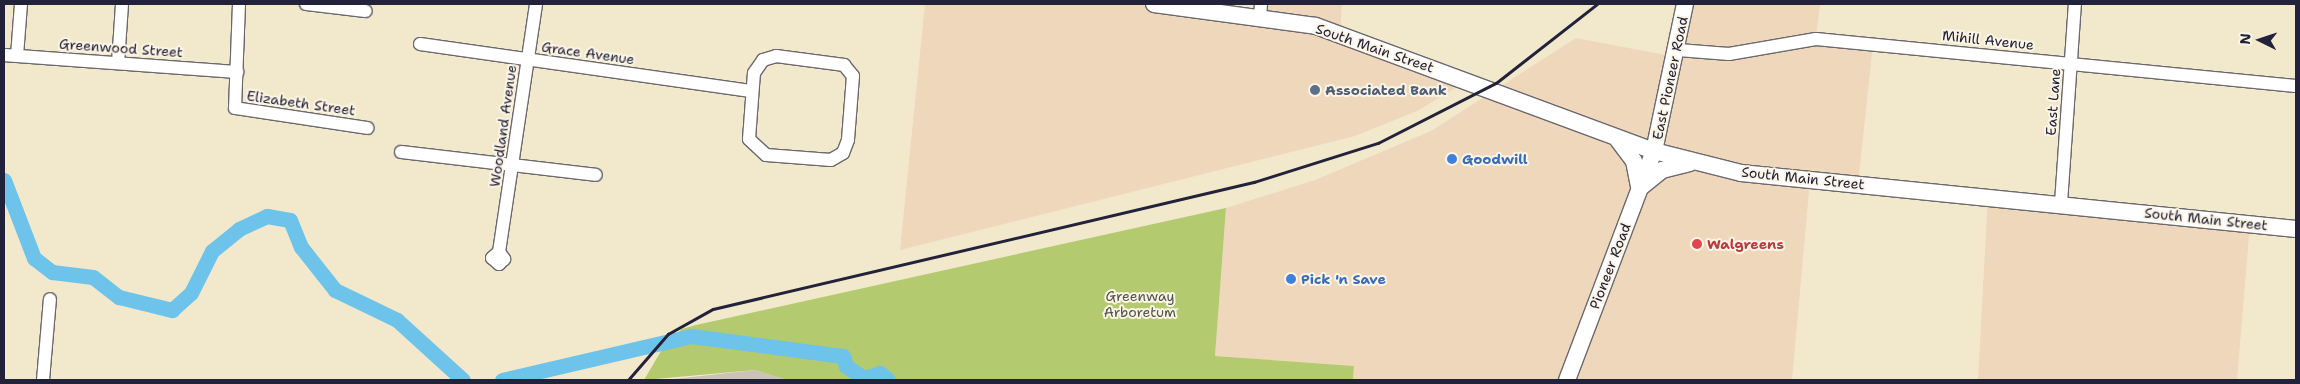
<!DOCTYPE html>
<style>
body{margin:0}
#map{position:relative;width:2300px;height:384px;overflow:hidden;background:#f2e9cd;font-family:"Shantell Sans",sans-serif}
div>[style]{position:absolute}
.built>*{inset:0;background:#eed7bb}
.industrial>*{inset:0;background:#ccc2b9}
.green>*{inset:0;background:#b3ca6f}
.river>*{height:15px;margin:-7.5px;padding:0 7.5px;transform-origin:7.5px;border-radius:7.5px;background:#6dc3ea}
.roads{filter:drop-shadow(1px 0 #6b686e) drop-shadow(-1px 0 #6b686e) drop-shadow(0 1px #6b686e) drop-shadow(0 -1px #6b686e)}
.minor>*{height:12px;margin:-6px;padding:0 6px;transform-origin:6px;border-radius:6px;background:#fff}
.major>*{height:16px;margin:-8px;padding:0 8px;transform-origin:8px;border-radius:8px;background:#fff}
.rail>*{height:2.5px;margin:-1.25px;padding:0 1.25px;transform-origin:1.25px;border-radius:1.25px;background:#22223b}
.dots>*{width:14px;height:14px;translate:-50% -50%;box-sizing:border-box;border:2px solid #fcf5e5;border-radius:50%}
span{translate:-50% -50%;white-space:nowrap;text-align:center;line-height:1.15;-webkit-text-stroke:4px #fcf5e5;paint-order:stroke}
.street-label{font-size:14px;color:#22223b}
.service-label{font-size:14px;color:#4e5e75;font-weight:700}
.left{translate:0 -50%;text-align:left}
.shop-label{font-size:14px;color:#366cbe;font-weight:700}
.health-label{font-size:14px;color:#be3a42;font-weight:700}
.park-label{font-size:14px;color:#4e544b}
.frame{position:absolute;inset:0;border:5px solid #22223b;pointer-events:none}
.north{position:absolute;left:2235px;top:15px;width:50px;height:50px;-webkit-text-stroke:4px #fcf5e5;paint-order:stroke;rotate:274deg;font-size:14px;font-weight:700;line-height:20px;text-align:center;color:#22223b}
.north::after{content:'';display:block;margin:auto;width:18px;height:22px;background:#22223b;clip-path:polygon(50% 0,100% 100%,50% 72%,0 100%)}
</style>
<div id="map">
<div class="built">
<div style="clip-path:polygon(925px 4px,1154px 4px,1259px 18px,1261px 4px,1342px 4px,1340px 34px,1467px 81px,1417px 111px,1355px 136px,900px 250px)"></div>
<div style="clip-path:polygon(1685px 4px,1820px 4px,1816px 38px,1873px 44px,1858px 184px,1810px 180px,1792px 380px,1353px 380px,1354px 366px,1215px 356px,1226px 208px,1315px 180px,1431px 131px,1576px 38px,1676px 57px)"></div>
<div style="clip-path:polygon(1988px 196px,2250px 224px,2237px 380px,1978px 380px)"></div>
</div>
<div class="industrial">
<div style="clip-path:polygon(755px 370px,787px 380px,665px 380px)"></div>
</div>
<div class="green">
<div style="clip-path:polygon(1226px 208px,1215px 356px,1354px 366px,1353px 380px,787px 380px,755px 370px,644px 380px,664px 346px,682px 329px,696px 325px)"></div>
</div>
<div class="river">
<div style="left:4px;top:180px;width:84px;rotate:69deg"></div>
<div style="left:34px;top:258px;width:23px;rotate:38deg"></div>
<div style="left:52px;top:272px;width:41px;rotate:7deg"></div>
<div style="left:93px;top:277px;width:33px;rotate:38deg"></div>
<div style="left:119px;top:297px;width:55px;rotate:13.8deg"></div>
<div style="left:172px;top:310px;width:25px;rotate:-42deg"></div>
<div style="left:191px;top:293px;width:47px;rotate:-63.4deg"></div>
<div style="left:212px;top:251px;width:35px;rotate:-39deg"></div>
<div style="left:239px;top:229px;width:31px;rotate:-25deg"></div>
<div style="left:267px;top:216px;width:23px;rotate:10deg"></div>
<div style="left:290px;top:220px;width:29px;rotate:68deg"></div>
<div style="left:301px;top:247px;width:55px;rotate:51.7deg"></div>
<div style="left:335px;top:290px;width:69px;rotate:25.8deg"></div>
<div style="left:397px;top:320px;width:89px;rotate:42.3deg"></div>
<div style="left:502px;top:380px;width:194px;rotate:-13.1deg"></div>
<div style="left:691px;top:336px;width:153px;rotate:7.5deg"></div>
<div style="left:843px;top:356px;width:10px;rotate:73deg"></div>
<div style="left:846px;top:366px;width:22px;rotate:34deg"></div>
<div style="left:864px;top:378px;width:17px;rotate:-17deg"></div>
<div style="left:880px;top:373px;width:11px;rotate:41deg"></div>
</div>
<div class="roads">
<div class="minor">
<div style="left:239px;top:4px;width:104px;rotate:92.2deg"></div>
<div style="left:235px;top:108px;width:134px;rotate:8.6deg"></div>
<div style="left:306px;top:4px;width:60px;rotate:6.7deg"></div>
<div style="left:1260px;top:18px;width:14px;rotate:-86deg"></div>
<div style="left:420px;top:44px;width:334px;rotate:8.1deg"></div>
<div style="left:1678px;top:50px;width:51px;rotate:4.5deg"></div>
<div style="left:1729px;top:54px;width:88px;rotate:-9.8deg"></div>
<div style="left:1816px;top:39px;width:482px;rotate:5.6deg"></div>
<div style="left:4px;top:55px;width:234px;rotate:4.2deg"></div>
<div style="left:17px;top:56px;width:52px;rotate:-85.6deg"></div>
<div style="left:776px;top:56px;width:69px;rotate:7.5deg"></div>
<div style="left:844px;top:65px;width:14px;rotate:51deg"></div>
<div style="left:853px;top:76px;width:64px;rotate:94.5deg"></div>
<div style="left:848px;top:140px;width:14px;rotate:111deg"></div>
<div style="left:843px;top:153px;width:14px;rotate:150deg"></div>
<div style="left:831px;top:160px;width:65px;rotate:-175.6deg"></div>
<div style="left:766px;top:155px;width:23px;rotate:-137deg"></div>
<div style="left:749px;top:139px;width:66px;rotate:-85.7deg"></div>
<div style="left:754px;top:73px;width:16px;rotate:-55deg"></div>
<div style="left:763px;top:60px;width:14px;rotate:-17deg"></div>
<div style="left:118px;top:63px;width:59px;rotate:-86.1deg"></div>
<div style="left:401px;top:152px;width:196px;rotate:6.7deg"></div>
<div style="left:2061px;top:203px;width:199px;rotate:-86deg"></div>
<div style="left:499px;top:252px;width:9px;rotate:54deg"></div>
<div style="left:504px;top:259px;width:7px;rotate:135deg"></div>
<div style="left:499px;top:264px;width:9px;rotate:-139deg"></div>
<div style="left:492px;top:258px;width:9px;rotate:-41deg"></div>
<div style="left:499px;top:252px;width:251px;rotate:-81.5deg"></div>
<div style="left:43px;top:380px;width:81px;rotate:-85.1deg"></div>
</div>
<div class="major">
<div style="left:1154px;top:4px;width:163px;rotate:7.7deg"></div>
<div style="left:1316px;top:26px;width:360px;rotate:20.3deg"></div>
<div style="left:1654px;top:151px;width:90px;rotate:14.2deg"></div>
<div style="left:1741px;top:173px;width:558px;rotate:5.76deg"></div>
<div style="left:1618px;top:140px;width:26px;rotate:53deg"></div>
<div style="left:1634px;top:161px;width:25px;rotate:79deg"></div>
<div style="left:1641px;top:187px;width:27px;rotate:-39deg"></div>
<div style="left:1662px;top:170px;width:29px;rotate:-14deg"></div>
<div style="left:1567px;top:380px;width:245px;rotate:-69.2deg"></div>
<div style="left:1654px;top:151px;width:150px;rotate:-78.1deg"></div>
</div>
</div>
<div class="rail">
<div style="left:628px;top:380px;width:61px;rotate:-49deg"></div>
<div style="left:668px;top:334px;width:51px;rotate:-29.1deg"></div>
<div style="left:713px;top:309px;width:556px;rotate:-13.21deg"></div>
<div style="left:1254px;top:182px;width:130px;rotate:-17.5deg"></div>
<div style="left:1378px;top:143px;width:132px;rotate:-27deg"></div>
<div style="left:1496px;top:83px;width:128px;rotate:-38deg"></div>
</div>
<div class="dots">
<div style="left:1315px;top:90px;background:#5c6f8a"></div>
<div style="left:1452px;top:159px;background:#3f7fe0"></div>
<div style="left:1697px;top:244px;background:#e0444e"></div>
<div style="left:1291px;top:279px;background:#3f7fe0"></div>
</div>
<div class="street-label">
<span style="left:1988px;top:40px;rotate:6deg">Mihill Avenue</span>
<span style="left:121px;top:48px;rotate:4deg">Greenwood Street</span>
<span style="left:1375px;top:48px;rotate:19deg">South Main Street</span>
<span style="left:588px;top:53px;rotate:8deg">Grace Avenue</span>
<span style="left:1670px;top:78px;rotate:-78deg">East Pioneer Road</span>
<span style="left:2053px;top:102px;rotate:-86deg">East Lane</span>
<span style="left:301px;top:103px;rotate:8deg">Elizabeth Street</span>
<span style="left:503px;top:126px;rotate:-82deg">Woodland Avenue</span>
<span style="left:1803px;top:178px;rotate:6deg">South Main Street</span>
<span style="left:2206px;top:219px;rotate:6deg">South Main Street</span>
<span style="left:1610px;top:266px;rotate:-69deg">Pioneer Road</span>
</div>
<div class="service-label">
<span class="left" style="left:1325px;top:90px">Associated Bank</span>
</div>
<div class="shop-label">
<span class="left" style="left:1462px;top:159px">Goodwill</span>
<span class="left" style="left:1301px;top:279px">Pick 'n Save</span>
</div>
<div class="health-label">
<span class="left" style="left:1707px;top:244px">Walgreens</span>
</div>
<div class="park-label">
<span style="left:1140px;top:304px">Greenway<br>Arboretum</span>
</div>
<div class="frame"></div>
<div class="north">N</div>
</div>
